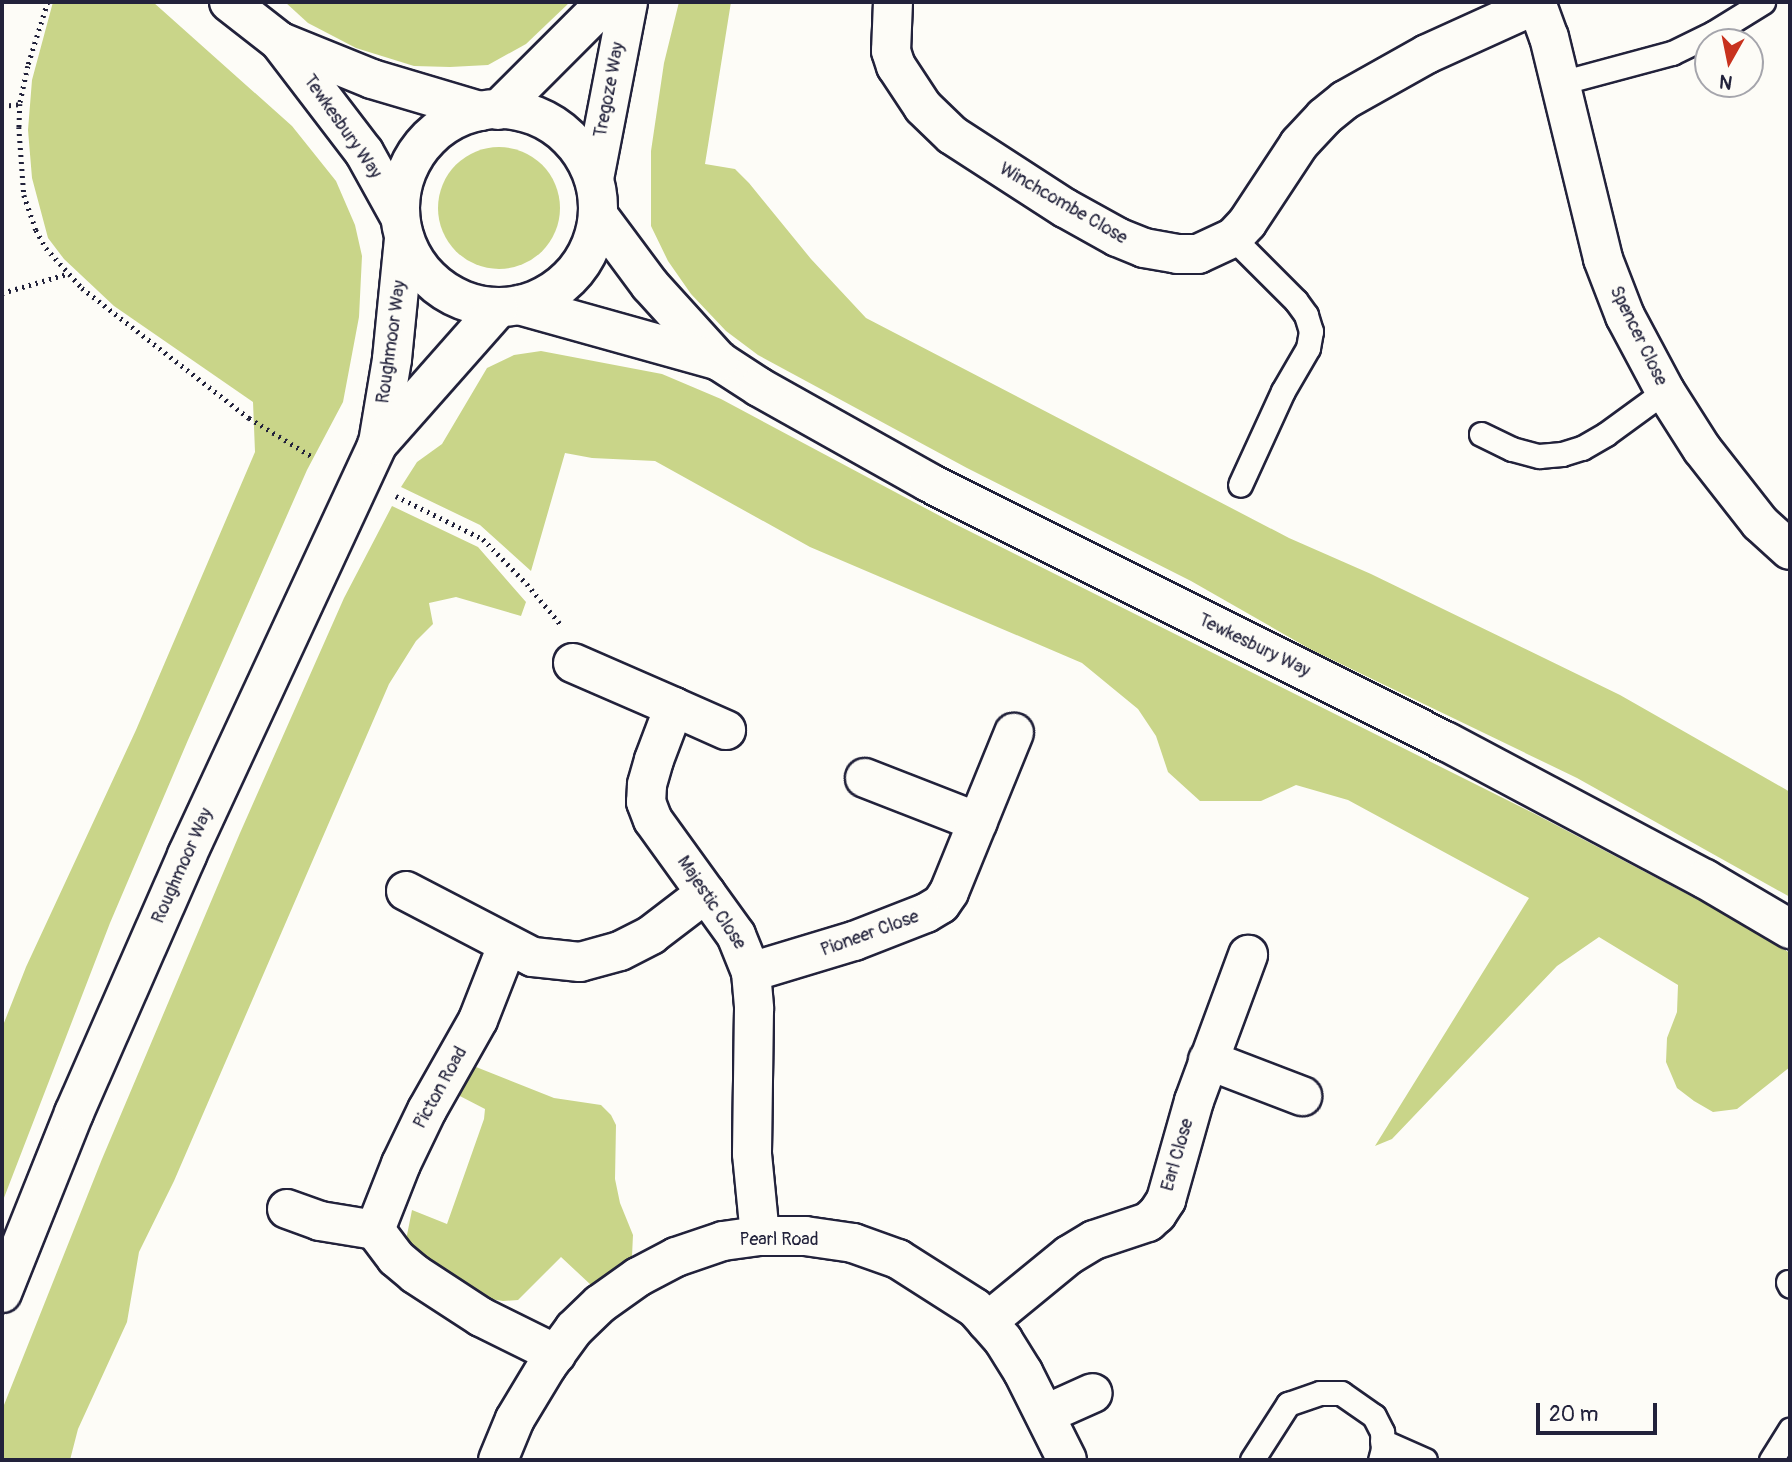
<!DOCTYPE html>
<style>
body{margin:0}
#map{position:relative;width:1792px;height:1462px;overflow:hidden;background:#fdfcf7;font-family:Pangolin,sans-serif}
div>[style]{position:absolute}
.green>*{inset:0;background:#c9d589}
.round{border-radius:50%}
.path>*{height:4.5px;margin-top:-2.25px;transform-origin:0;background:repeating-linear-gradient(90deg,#22223b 0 2px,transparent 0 7px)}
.roads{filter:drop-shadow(2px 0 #22223b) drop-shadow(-2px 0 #22223b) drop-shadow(0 2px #22223b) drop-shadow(0 -2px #22223b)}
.service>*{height:23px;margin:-11.5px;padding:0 11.5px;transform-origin:11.5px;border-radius:11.5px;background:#fdfcf7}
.minor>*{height:38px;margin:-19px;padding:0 19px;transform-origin:19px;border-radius:19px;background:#fdfcf7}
.tertiary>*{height:38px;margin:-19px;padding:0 19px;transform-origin:19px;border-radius:19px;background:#fdfcf7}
.secondary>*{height:38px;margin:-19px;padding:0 19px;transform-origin:19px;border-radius:19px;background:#fdfcf7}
.secondary>.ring{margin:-19px;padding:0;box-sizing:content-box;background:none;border:38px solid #fdfcf7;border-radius:50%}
span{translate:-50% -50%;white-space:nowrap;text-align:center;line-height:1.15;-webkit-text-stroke:5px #fdfcf7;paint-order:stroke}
.street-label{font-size:18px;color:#22223b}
.frame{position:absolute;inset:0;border:4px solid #22223b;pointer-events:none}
.north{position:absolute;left:1694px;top:28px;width:70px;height:70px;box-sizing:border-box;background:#fdfcf7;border:2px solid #a5a5ac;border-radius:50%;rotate:189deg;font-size:19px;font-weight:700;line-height:28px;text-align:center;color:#22223b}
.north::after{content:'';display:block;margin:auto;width:24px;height:32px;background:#c8321e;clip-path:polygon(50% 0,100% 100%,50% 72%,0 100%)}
.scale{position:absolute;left:1536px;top:1403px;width:121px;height:32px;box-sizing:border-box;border:4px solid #22223b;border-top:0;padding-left:9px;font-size:21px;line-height:24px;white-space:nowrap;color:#22223b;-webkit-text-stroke:5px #fdfcf7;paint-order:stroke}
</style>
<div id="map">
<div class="green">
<div style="clip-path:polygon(53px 2px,153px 2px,292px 126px,336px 181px,355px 225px,362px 256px,359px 317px,343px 402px,307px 470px,188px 740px,110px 923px,2px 1203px,2px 1028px,26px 967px,136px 730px,255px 452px,253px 402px,114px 306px,64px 259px,48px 238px,32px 178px,28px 130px,32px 80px)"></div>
<div style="clip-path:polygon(285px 2px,570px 2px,526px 44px,488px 65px,450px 67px,414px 66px,356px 48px,308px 23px)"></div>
<div style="clip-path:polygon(679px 2px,731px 2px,705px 164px,735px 169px,749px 183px,811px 259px,866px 318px,1289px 538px,1371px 574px,1620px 695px,1785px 789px,1790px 792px,1790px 897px,1577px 778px,1310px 649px,1191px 581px,967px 468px,758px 355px,726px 331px,691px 294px,668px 261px,651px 226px,651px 151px,664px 63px)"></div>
<div class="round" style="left:438px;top:147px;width:122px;height:122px"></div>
<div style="clip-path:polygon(541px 351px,662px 374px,721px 399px,955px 524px,1535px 814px,1723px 913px,1790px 953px,1790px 1067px,1737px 1109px,1713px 1112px,1694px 1101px,1677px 1088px,1666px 1062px,1667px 1038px,1677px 1012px,1678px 985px,1599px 937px,1557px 966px,1392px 1139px,1375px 1146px,1529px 898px,1348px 800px,1296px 785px,1261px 801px,1200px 801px,1168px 772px,1156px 736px,1138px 709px,1082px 663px,810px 547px,655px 461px,592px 458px,565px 453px,531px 571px,480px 525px,401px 487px,417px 462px,442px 444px,487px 368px,514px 355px)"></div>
<div style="clip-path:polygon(392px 506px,478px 547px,526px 602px,521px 616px,456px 597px,429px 603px,433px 624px,416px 641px,389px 684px,174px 1181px,139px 1252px,127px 1322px,78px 1429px,70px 1460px,2px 1460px,2px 1410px,102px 1159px,240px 833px,344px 598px)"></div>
<div style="clip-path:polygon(466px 1063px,554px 1098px,601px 1105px,611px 1115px,616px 1125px,615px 1179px,620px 1203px,633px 1235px,632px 1256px,611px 1278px,591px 1285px,561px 1257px,518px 1300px,503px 1301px,484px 1298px,411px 1259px,406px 1240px,412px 1210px,447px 1224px,484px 1119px,485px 1109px,454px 1093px)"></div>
</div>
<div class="path">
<div style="left:48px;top:2px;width:67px;rotate:107.4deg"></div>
<div style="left:28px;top:66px;width:39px;rotate:102deg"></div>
<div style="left:20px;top:104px;width:23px;rotate:92deg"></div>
<div style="left:19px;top:127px;width:68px;rotate:85.8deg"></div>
<div style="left:24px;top:195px;width:37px;rotate:71deg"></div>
<div style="left:36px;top:230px;width:21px;rotate:61deg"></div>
<div style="left:46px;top:248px;width:54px;rotate:48deg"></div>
<div style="left:82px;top:288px;width:212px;rotate:37.9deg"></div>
<div style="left:249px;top:418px;width:75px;rotate:31.4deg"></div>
<div style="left:2px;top:106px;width:18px;rotate:-6deg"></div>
<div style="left:2px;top:293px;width:68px;rotate:-16.3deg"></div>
<div style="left:396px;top:496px;width:97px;rotate:26.3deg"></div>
<div style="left:483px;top:539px;width:63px;rotate:45.6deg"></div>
<div style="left:527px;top:584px;width:55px;rotate:50.2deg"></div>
</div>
<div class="roads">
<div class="service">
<div style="left:1560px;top:83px;width:116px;rotate:-15deg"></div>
<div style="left:1672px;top:53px;width:46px;rotate:-26deg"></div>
<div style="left:1713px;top:33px;width:59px;rotate:-31.8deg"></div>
<div style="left:1233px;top:238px;width:89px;rotate:45deg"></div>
<div style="left:1296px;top:301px;width:17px;rotate:54deg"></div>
<div style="left:1306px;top:315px;width:17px;rotate:73deg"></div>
<div style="left:1311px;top:331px;width:17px;rotate:100deg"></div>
<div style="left:1308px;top:348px;width:50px;rotate:120.2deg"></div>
<div style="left:1283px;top:391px;width:103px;rotate:114.6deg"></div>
<div style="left:1481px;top:434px;width:34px;rotate:26deg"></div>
<div style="left:1512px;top:449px;width:28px;rotate:15deg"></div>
<div style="left:1539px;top:456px;width:23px;rotate:-5deg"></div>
<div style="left:1562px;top:454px;width:21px;rotate:-17deg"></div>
<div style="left:1582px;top:448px;width:28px;rotate:-30deg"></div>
<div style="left:1606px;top:434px;width:73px;rotate:-36.1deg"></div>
<div style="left:1788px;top:1282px;width:4px;rotate:63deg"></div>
<div style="left:1382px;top:1441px;width:47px;rotate:23.8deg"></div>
<div style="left:1252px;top:1460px;width:67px;rotate:-57.3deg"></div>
<div style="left:1288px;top:1404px;width:34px;rotate:-19deg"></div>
<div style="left:1320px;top:1393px;width:21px"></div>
<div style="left:1341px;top:1393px;width:40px;rotate:34.9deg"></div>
<div style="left:1374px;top:1416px;width:18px;rotate:63deg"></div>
<div style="left:1382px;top:1432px;width:17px;rotate:87deg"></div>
<div style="left:1383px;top:1449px;width:11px;rotate:105deg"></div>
<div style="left:1771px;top:1460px;width:36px;rotate:-58deg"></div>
</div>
<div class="minor">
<div style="left:893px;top:2px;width:49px;rotate:92.3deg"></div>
<div style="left:891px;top:51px;width:16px;rotate:72deg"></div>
<div style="left:896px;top:66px;width:49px;rotate:56.6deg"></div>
<div style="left:923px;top:107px;width:40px;rotate:44deg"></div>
<div style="left:952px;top:135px;width:135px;rotate:32.9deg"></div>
<div style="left:1065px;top:208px;width:60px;rotate:29.1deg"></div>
<div style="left:1117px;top:237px;width:29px;rotate:22deg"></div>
<div style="left:1144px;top:248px;width:34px;rotate:10deg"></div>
<div style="left:1177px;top:254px;width:21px"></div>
<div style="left:1198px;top:254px;width:38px;rotate:-25deg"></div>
<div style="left:1233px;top:238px;width:21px;rotate:-47deg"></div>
<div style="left:1247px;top:223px;width:95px;rotate:-56.6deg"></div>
<div style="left:1299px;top:144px;width:37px;rotate:-47deg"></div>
<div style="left:1324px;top:117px;width:27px;rotate:-39deg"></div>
<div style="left:1345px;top:100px;width:94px;rotate:-29.3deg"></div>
<div style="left:1427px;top:54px;width:121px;rotate:-24.4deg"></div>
<div style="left:1536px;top:2px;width:37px;rotate:70deg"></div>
<div style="left:1549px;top:37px;width:228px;rotate:76.3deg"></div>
<div style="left:1603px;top:259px;width:61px;rotate:68.9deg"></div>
<div style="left:1625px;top:316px;width:85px;rotate:61.9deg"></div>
<div style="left:1665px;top:391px;width:69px;rotate:57.5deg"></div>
<div style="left:1702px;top:449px;width:94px;rotate:51.9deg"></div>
<div style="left:1760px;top:523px;width:40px;rotate:42deg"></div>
<div style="left:573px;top:663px;width:110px;rotate:23.5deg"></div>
<div style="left:674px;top:707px;width:57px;rotate:110.7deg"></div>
<div style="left:654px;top:760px;width:26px;rotate:106deg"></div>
<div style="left:647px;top:785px;width:17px;rotate:93deg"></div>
<div style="left:646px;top:802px;width:19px;rotate:69deg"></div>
<div style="left:653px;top:820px;width:142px;rotate:54.2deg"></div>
<div style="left:736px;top:935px;width:40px;rotate:68deg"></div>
<div style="left:751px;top:972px;width:37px;rotate:85deg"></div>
<div style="left:754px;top:1009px;width:145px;rotate:90.8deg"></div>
<div style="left:752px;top:1154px;width:82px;rotate:84.4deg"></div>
<div style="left:674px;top:707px;width:57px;rotate:23.9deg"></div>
<div style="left:865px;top:778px;width:121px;rotate:21.3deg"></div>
<div style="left:406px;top:891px;width:143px;rotate:27.5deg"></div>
<div style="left:533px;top:957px;width:47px;rotate:6.1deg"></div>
<div style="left:580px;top:962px;width:41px;rotate:-15.4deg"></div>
<div style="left:620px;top:951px;width:35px;rotate:-27deg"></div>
<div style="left:651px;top:935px;width:69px;rotate:-37.4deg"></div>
<div style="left:507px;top:946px;width:79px;rotate:111.4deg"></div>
<div style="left:478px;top:1020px;width:103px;rotate:119.5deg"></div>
<div style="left:427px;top:1110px;width:60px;rotate:115.7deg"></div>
<div style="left:401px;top:1164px;width:71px;rotate:111.5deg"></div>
<div style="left:375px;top:1230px;width:35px;rotate:53deg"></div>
<div style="left:396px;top:1258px;width:25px;rotate:40deg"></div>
<div style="left:415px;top:1274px;width:79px;rotate:33.1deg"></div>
<div style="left:481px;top:1317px;width:84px;rotate:26.3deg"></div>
<div style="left:751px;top:972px;width:108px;rotate:-16.8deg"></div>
<div style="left:854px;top:941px;width:77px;rotate:-21.3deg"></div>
<div style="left:926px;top:913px;width:17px;rotate:-31deg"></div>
<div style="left:941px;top:904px;width:14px;rotate:-56deg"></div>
<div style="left:949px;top:892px;width:172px;rotate:-67.8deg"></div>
<div style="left:1208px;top:1060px;width:101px;rotate:21deg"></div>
<div style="left:287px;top:1209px;width:35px;rotate:20deg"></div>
<div style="left:320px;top:1221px;width:56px;rotate:9.3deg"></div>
<div style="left:987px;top:1322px;width:106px;rotate:-39.3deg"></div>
<div style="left:1069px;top:1255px;width:29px;rotate:-31deg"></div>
<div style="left:1094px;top:1240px;width:57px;rotate:-18.4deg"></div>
<div style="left:1148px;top:1222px;width:12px;rotate:-42deg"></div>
<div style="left:1157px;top:1214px;width:17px;rotate:-57deg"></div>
<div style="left:1166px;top:1200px;width:103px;rotate:-74.2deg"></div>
<div style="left:1194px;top:1101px;width:156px;rotate:-69.7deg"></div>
<div style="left:1046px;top:1414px;width:51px;rotate:-24.1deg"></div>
<div style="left:498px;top:1460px;width:44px;rotate:-67.5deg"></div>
<div style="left:515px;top:1419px;width:62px;rotate:-58.9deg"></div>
<div style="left:547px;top:1366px;width:46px;rotate:-53.9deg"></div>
<div style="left:574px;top:1329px;width:36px;rotate:-44deg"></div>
<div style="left:600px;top:1304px;width:47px;rotate:-35.4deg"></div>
<div style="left:638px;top:1277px;width:43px;rotate:-27.8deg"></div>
<div style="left:676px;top:1257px;width:50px;rotate:-18.8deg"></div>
<div style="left:723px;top:1241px;width:37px;rotate:-8deg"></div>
<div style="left:760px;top:1236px;width:45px"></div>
<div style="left:805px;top:1236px;width:49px;rotate:8.3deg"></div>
<div style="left:853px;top:1243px;width:48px;rotate:19.6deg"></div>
<div style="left:898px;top:1259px;width:91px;rotate:32.5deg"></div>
<div style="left:975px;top:1308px;width:43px;rotate:48.8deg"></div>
<div style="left:1003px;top:1340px;width:38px;rotate:58deg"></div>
<div style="left:1023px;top:1372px;width:98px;rotate:63.4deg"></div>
</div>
<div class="tertiary">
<div style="left:498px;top:110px;width:153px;rotate:-45deg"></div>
<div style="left:594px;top:179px;width:180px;rotate:-79.1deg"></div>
<div style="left:598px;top:215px;width:87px;rotate:53.4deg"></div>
<div style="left:650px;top:285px;width:103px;rotate:47.8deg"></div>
<div style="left:719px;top:361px;width:48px;rotate:33deg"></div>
<div style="left:759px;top:387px;width:194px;rotate:29.3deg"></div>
<div style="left:928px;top:482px;width:580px;rotate:26.61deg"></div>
<div style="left:1447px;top:742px;width:292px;rotate:28deg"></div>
<div style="left:1705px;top:879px;width:99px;rotate:30.5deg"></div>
<div style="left:519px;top:305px;width:208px;rotate:15.6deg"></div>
</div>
<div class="secondary">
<div style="left:229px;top:2px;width:63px;rotate:38deg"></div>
<div style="left:279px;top:41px;width:140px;rotate:52.6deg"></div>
<div style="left:364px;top:152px;width:74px;rotate:61deg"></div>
<div style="left:281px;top:42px;width:98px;rotate:22.1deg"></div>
<div style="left:372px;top:79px;width:113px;rotate:16.5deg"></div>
<div class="ring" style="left:400px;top:109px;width:160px;height:160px"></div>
<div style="left:378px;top:443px;width:85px;rotate:-80.5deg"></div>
<div style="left:392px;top:359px;width:122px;rotate:-84.3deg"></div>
<div style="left:2px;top:1293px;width:194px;rotate:-68.2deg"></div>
<div style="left:74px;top:1113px;width:282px;rotate:-66.3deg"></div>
<div style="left:187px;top:855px;width:452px;rotate:-65.1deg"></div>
<div style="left:377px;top:445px;width:183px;rotate:-48.5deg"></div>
</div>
</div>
<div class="street-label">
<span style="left:610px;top:90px;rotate:-79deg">Tregoze Way</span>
<span style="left:342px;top:127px;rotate:55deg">Tewkesbury Way</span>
<span style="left:1063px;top:204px;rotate:30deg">Winchcombe Close</span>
<span style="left:1638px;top:336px;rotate:64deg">Spencer Close</span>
<span style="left:392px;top:342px;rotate:-82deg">Roughmoor Way</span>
<span style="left:1254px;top:646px;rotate:26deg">Tewkesbury Way</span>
<span style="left:183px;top:866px;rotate:-66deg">Roughmoor Way</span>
<span style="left:711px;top:903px;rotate:56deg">Majestic Close</span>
<span style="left:870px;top:934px;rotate:-20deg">Pioneer Close</span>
<span style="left:441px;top:1088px;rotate:-61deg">Picton Road</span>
<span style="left:1178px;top:1155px;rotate:-74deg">Earl Close</span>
<span style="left:779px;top:1240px">Pearl Road</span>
</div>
<div class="frame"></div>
<div class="north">N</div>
<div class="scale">20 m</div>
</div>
